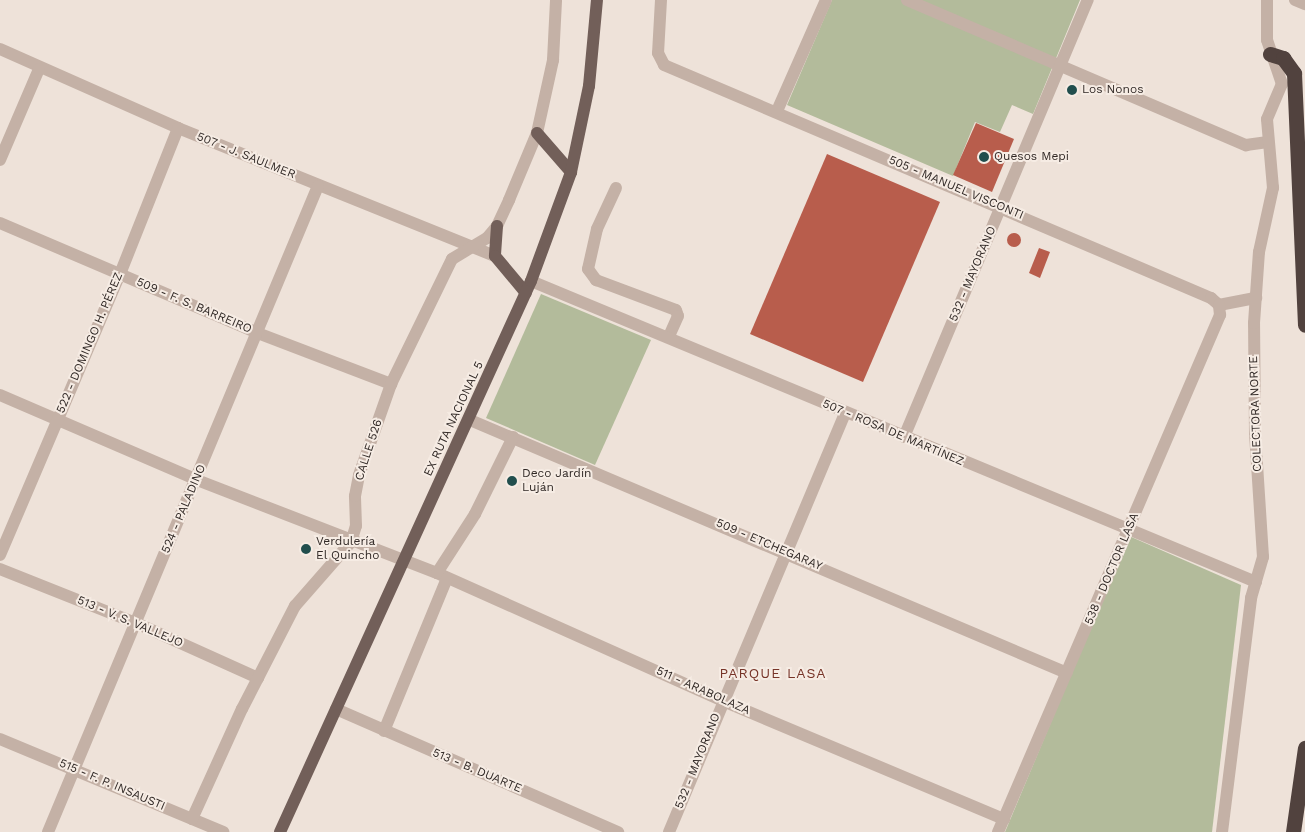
<!DOCTYPE html>
<meta charset="utf-8">
<style>
body{margin:0}
#map{position:relative;width:1305px;height:832px;overflow:hidden;background:#eee2d9;font-family:"Work Sans",sans-serif}
div>[style]{position:absolute}
.green>*{inset:0;background:#b3bb9b}
.building>*{inset:0;background:#b85d4c}
.round{border-radius:50%}
.minor>*{height:12px;margin:-6px;padding:0 6px;transform-origin:6px;border-radius:6px;background:#c4b1a6}
.major>*{height:12px;margin:-6px;padding:0 6px;transform-origin:6px;border-radius:6px;background:#725f59}
.highway>*{height:15px;margin:-7.5px;padding:0 7.5px;transform-origin:7.5px;border-radius:7.5px;background:#51423e}
.dots>*{width:14px;height:14px;translate:-50% -50%;box-sizing:border-box;border:2px solid #f6ece4;border-radius:50%}
span{translate:-50% -50%;white-space:nowrap;text-align:center;line-height:1.15;-webkit-text-stroke:4px #f6ece4;paint-order:stroke}
.poi-label{font-size:12px;color:#312926}
.left{translate:0 -50%;text-align:left}
.street-label{font-size:12px;color:#312926}
.neighbourhood-label{font-size:14px;color:#773428;letter-spacing:1px}
</style>
<div id="map">
<div class="green">
<div style="clip-path:polygon(832px 0,1080px 0,1033px 114px,1012px 105px,1000px 132px,975px 122px,953px 176px,787px 105px)"></div>
<div style="clip-path:polygon(541px 294px,651px 340px,595px 465px,486px 418px)"></div>
<div style="clip-path:polygon(1129px 536px,1241px 585px,1212px 832px,1005px 832px)"></div>
</div>
<div class="building">
<div style="clip-path:polygon(976px 123px,1014px 139px,992px 192px,953px 175px)"></div>
<div style="clip-path:polygon(827px 154px,940px 202px,863px 382px,750px 334px)"></div>
<div class="round" style="left:1007px;top:233px;width:14px;height:14px"></div>
<div style="clip-path:polygon(1039px 248px,1050px 252px,1040px 278px,1029px 273px)"></div>
</div>
<div class="minor">
<div style="left:661px;top:0;width:53px;rotate:93.2deg"></div>
<div style="left:658px;top:53px;width:13px;rotate:63deg"></div>
<div style="left:664px;top:65px;width:595px;rotate:23.07deg"></div>
<div style="left:1211px;top:298px;width:11px;rotate:41deg"></div>
<div style="left:1219px;top:305px;width:38px;rotate:-11deg"></div>
<div style="left:907px;top:0;width:369px;rotate:23.2deg"></div>
<div style="left:1246px;top:145px;width:22px;rotate:-8deg"></div>
<div style="left:1295px;top:0;width:11px;rotate:22deg"></div>
<div style="left:0;top:49px;width:195px;rotate:23.9deg"></div>
<div style="left:178px;top:128px;width:342px;rotate:22deg"></div>
<div style="left:777px;top:111px;width:121px;rotate:-66.2deg"></div>
<div style="left:0;top:160px;width:99px;rotate:-66.8deg"></div>
<div style="left:616px;top:188px;width:45px;rotate:114.9deg"></div>
<div style="left:597px;top:229px;width:41px;rotate:102.7deg"></div>
<div style="left:588px;top:269px;width:14px;rotate:54deg"></div>
<div style="left:596px;top:280px;width:85px;rotate:20.6deg"></div>
<div style="left:676px;top:310px;width:6px;rotate:72deg"></div>
<div style="left:678px;top:316px;width:22px;rotate:114deg"></div>
<div style="left:0;top:223px;width:277px;rotate:23.1deg"></div>
<div style="left:255px;top:332px;width:146px;rotate:20.9deg"></div>
<div style="left:531px;top:281px;width:785px;rotate:22.55deg"></div>
<div style="left:0;top:395px;width:215px;rotate:23.3deg"></div>
<div style="left:197px;top:480px;width:257px;rotate:21.2deg"></div>
<div style="left:437px;top:573px;width:313px;rotate:24.1deg"></div>
<div style="left:723px;top:701px;width:305px;rotate:22.8deg"></div>
<div style="left:470px;top:420px;width:648px;rotate:22.97deg"></div>
<div style="left:904px;top:437px;width:474px;rotate:-67.2deg"></div>
<div style="left:0;top:555px;width:306px;rotate:-66.9deg"></div>
<div style="left:120px;top:274px;width:157px;rotate:-68.3deg"></div>
<div style="left:0;top:569px;width:146px;rotate:21.7deg"></div>
<div style="left:136px;top:623px;width:134px;rotate:24.3deg"></div>
<div style="left:437px;top:573px;width:70px;rotate:-57.2deg"></div>
<div style="left:475px;top:514px;width:86px;rotate:-63.7deg"></div>
<div style="left:336px;top:709px;width:308px;rotate:23.6deg"></div>
<div style="left:384px;top:731px;width:165px;rotate:-67.6deg"></div>
<div style="left:0;top:739px;width:242px;rotate:22.6deg"></div>
<div style="left:192px;top:819px;width:121px;rotate:-65.6deg"></div>
<div style="left:242px;top:709px;width:116px;rotate:-62.8deg"></div>
<div style="left:295px;top:606px;width:85px;rotate:-48.8deg"></div>
<div style="left:351px;top:542px;width:17px;rotate:-73deg"></div>
<div style="left:356px;top:526px;width:30px;rotate:-92deg"></div>
<div style="left:355px;top:496px;width:21px;rotate:-79deg"></div>
<div style="left:359px;top:475px;width:96px;rotate:-70.6deg"></div>
<div style="left:391px;top:384px;width:139px;rotate:-64deg"></div>
<div style="left:452px;top:259px;width:41px;rotate:-31deg"></div>
<div style="left:487px;top:238px;width:16px;rotate:-50deg"></div>
<div style="left:497px;top:226px;width:29px;rotate:-65deg"></div>
<div style="left:509px;top:200px;width:73px;rotate:-67.3deg"></div>
<div style="left:537px;top:133px;width:75px;rotate:-77.6deg"></div>
<div style="left:553px;top:60px;width:60px;rotate:-87.1deg"></div>
<div style="left:48px;top:832px;width:700px;rotate:-67.32deg"></div>
<div style="left:669px;top:832px;width:454px;rotate:-67.2deg"></div>
<div style="left:998px;top:832px;width:563px;rotate:-66.76deg"></div>
<div style="left:1220px;top:315px;width:10px;rotate:-96deg"></div>
<div style="left:1222px;top:832px;width:236px;rotate:-82.9deg"></div>
<div style="left:1251px;top:598px;width:43px;rotate:-73.7deg"></div>
<div style="left:1263px;top:557px;width:124px;rotate:-93.7deg"></div>
<div style="left:1255px;top:433px;width:110px;rotate:-90.5deg"></div>
<div style="left:1254px;top:323px;width:71px;rotate:-86deg"></div>
<div style="left:1259px;top:252px;width:66px;rotate:-77.7deg"></div>
<div style="left:1273px;top:188px;width:69px;rotate:-95deg"></div>
<div style="left:1267px;top:119px;width:38px;rotate:-67deg"></div>
<div style="left:1282px;top:84px;width:46px;rotate:-108.8deg"></div>
<div style="left:1267px;top:40px;width:40px;rotate:-90deg"></div>
</div>
<div class="major">
<div style="left:537px;top:133px;width:52px;rotate:48.9deg"></div>
<div style="left:497px;top:226px;width:30px;rotate:94deg"></div>
<div style="left:495px;top:256px;width:48px;rotate:50deg"></div>
<div style="left:280px;top:832px;width:605px;rotate:-65.51deg"></div>
<div style="left:531px;top:281px;width:116px;rotate:-69.8deg"></div>
<div style="left:571px;top:172px;width:88px;rotate:-78.2deg"></div>
<div style="left:589px;top:86px;width:86px;rotate:-84.7deg"></div>
</div>
<div class="highway">
<div style="left:1270px;top:54px;width:14px;rotate:17deg"></div>
<div style="left:1283px;top:58px;width:19px;rotate:54deg"></div>
<div style="left:1294px;top:73px;width:252px;rotate:87.5deg"></div>
<div style="left:1293px;top:832px;width:85px;rotate:-81.9deg"></div>
</div>
<div class="dots">
<div style="left:1072px;top:90px;background:#214e4d"></div>
<div style="left:984px;top:157px;background:#214e4d"></div>
<div style="left:512px;top:481px;background:#214e4d"></div>
<div style="left:306px;top:549px;background:#214e4d"></div>
</div>
<div class="poi-label">
<span class="left" style="left:1082px;top:90px">Los Nonos</span>
<span class="left" style="left:994px;top:157px">Quesos Mepi</span>
<span class="left" style="left:522px;top:481px">Deco Jardín<br>Luján</span>
<span class="left" style="left:316px;top:549px">Verdulería<br>El Quincho</span>
</div>
<div class="street-label">
<span style="left:246px;top:156px;rotate:22deg">507 - J. SAULMER</span>
<span style="left:956px;top:188px;rotate:23deg">505 - MANUEL VISCONTI</span>
<span style="left:973px;top:274px;rotate:-67deg">532 - MAYORANO</span>
<span style="left:194px;top:306px;rotate:23deg">509 - F. S. BARREIRO</span>
<span style="left:90px;top:343px;rotate:-67deg">522 - DOMINGO H. PÉREZ</span>
<span style="left:1256px;top:414px;rotate:-92deg">COLECTORA NORTE</span>
<span style="left:454px;top:419px;rotate:-65deg">EX RUTA NACIONAL 5</span>
<span style="left:893px;top:433px;rotate:23deg">507 - ROSA DE MARTÍNEZ</span>
<span style="left:369px;top:450px;rotate:-72deg">CALLE 526</span>
<span style="left:184px;top:509px;rotate:-67deg">524 - PALADINO</span>
<span style="left:769px;top:545px;rotate:23deg">509 - ETCHEGARAY</span>
<span style="left:1112px;top:569px;rotate:-67deg">538 - DOCTOR LASA</span>
<span style="left:130px;top:622px;rotate:23deg">513 - V. S. VALLEJO</span>
<span style="left:703px;top:691px;rotate:24deg">511 - ARABOLAZA</span>
<span style="left:698px;top:761px;rotate:-68deg">532 - MAYORANO</span>
<span style="left:477px;top:771px;rotate:23deg">513 - B. DUARTE</span>
<span style="left:112px;top:785px;rotate:23deg">515 - F. P. INSAUSTI</span>
</div>
<div class="neighbourhood-label">
<span style="left:773px;top:673px">PARQUE LASA</span>
</div>
</div>
